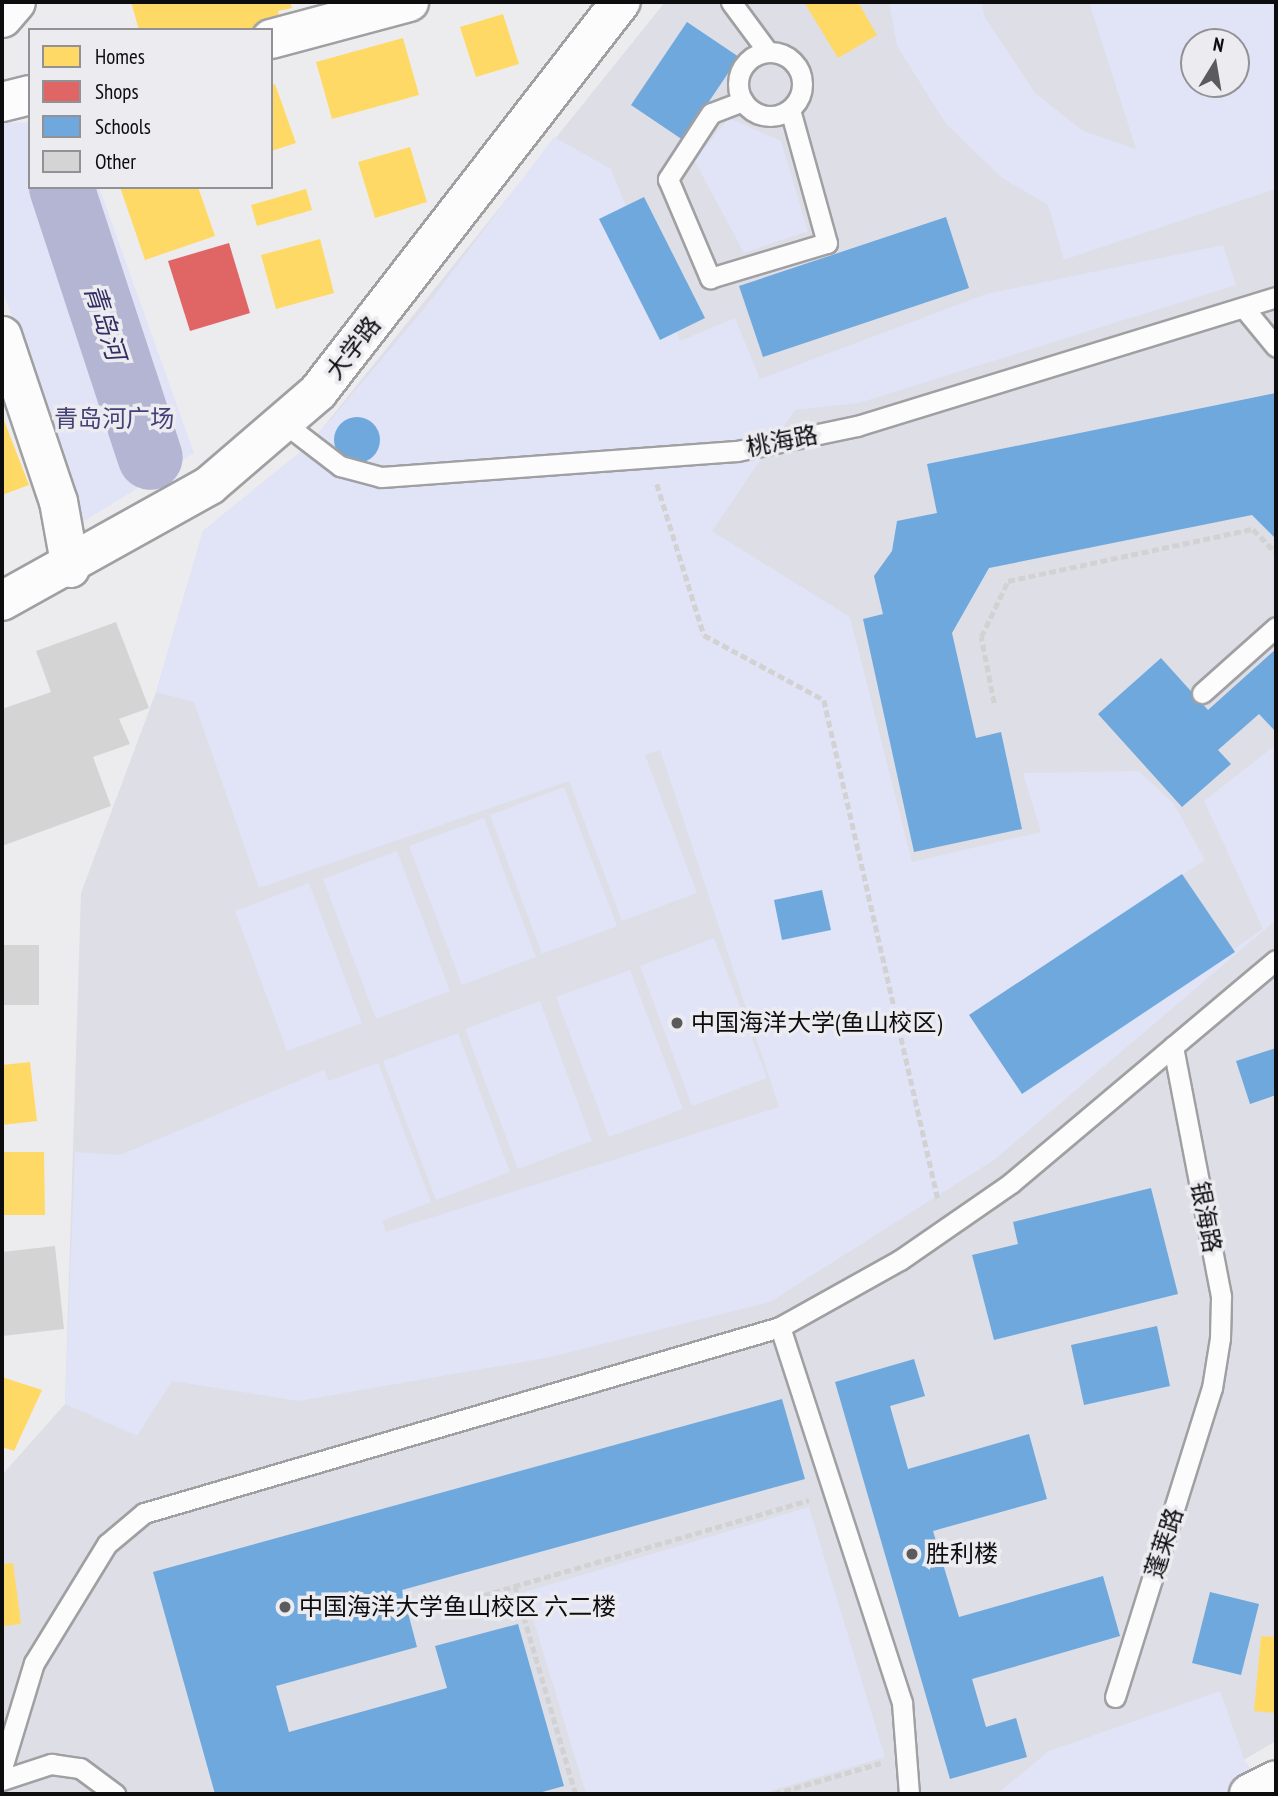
<!DOCTYPE html>
<meta charset="utf-8">
<style>
body{margin:0}
#map{position:relative;width:1278px;height:1796px;overflow:hidden;background:#ececef;font-family:"PT Sans Narrow","Noto Sans SC",sans-serif}
div>[style]{position:absolute}
.built>*{inset:0;background:#dddee6}
.green>*{inset:0;background:#e1e3f7}
.homes>*{inset:0;background:#ffd966}
.shops>*{inset:0;background:#e06666}
.schools>*{inset:0;background:#6fa8dc}
.round{border-radius:50%}
.river>*{height:65px;margin:-32.5px;padding:0 32.5px;transform-origin:32.5px;border-radius:32.5px;background:#b3b5d3}
.building>*{inset:0;background:#d5d4d5}
.path>*{height:4.5px;margin-top:-2.25px;transform-origin:0;background:repeating-linear-gradient(90deg,#d2d2d3 0 7px,transparent 0 10.5px)}
.roads{filter:drop-shadow(2px 0 #a0a0a3) drop-shadow(-2px 0 #a0a0a3) drop-shadow(0 2px #a0a0a3) drop-shadow(0 -2px #a0a0a3)}
.lane>*{height:19px;margin:-9.5px;padding:0 9.5px;transform-origin:9.5px;border-radius:9.5px;background:#fcfcfd}
.lane>.ring{margin:-9.5px;padding:0;box-sizing:content-box;background:none;border:19px solid #fcfcfd;border-radius:50%}
.street>*{height:37px;margin:-18.5px;padding:0 18.5px;transform-origin:18.5px;border-radius:18.5px;background:#fcfcfd}
.secondary>*{height:38px;margin:-19px;padding:0 19px;transform-origin:19px;border-radius:19px;background:#fcfcfd}
.dots>*{width:19px;height:19px;translate:-50% -50%;box-sizing:border-box;border:4px solid #ebebf0;border-radius:50%}
span{translate:-50% -50%;white-space:nowrap;text-align:center;line-height:1.15;-webkit-text-stroke:7px #ebebf0;paint-order:stroke}
.street-label{font-size:24px;color:#0d0d0f}
.park-label{font-size:24px;color:#424178}
.poi-label{font-size:24px;color:#0d0d0f}
.left{translate:0 -50%;text-align:left}
.water-label{font-size:26px;color:#312e63;font-style:italic}
.frame{position:absolute;inset:0;border:4px solid #0d0d0f;pointer-events:none}
.legend{position:absolute;left:28px;top:28px;width:245px;height:161px;box-sizing:border-box;background:#ebebf0;border:2px solid #929296;margin:0;padding:9px 12px;list-style:none;font-size:21px;color:#0d0d0f}
.legend li{display:flex;align-items:center;gap:14px;height:35px}
.legend b{width:35px;border:2px solid #929296}
.north{position:absolute;left:1180px;top:28px;width:70px;height:70px;box-sizing:border-box;background:#ebebf0;border:2px solid #929296;border-radius:50%;rotate:11deg;font-size:19px;font-weight:700;line-height:28px;text-align:center;color:#0d0d0f}
.north::after{content:'';display:block;margin:auto;width:24px;height:32px;background:#5b5b5d;clip-path:polygon(50% 0,100% 100%,50% 72%,0 100%)}
</style>
<div id="map">
<div class="built">
<div style="clip-path:polygon(evenodd,665px 2px,1276px 2px,1276px 1741px,1186px 1794px,2px 1794px,2px 1475px,65px 1404px,81px 893px,156px 692px,203px 531px,309px 445px,665px 2px,1194px 42px,1236px 42px,1236px 84px,1194px 84px,1194px 42px)"></div>
</div>
<div class="green">
<div style="clip-path:polygon(evenodd,889px 2px,982px 2px,984px 16px,1035px 93px,1083px 131px,1136px 149px,1089px 2px,1276px 2px,1276px 189px,1064px 260px,1048px 205px,1002px 178px,946px 124px,897px 46px,889px 2px,1194px 42px,1236px 42px,1236px 84px,1194px 84px,1194px 42px)"></div>
<div style="clip-path:polygon(729px 118px,781px 141px,808px 231px,744px 253px,694px 160px)"></div>
<div style="clip-path:polygon(30px 122px,30px 187px,99px 187px,194px 453px,83px 522px,2px 289px,2px 123px)"></div>
<div style="clip-path:polygon(554px 137px,611px 169px,680px 341px,735px 318px,760px 379px,986px 294px,1223px 245px,1236px 285px,859px 403px,795px 410px,712px 531px,850px 617px,912px 862px,1041px 832px,1023px 773px,1139px 771px,1174px 804px,1205px 860px,969px 1015px,1022px 1093px,1263px 929px,1204px 801px,1273px 747px,1276px 920px,994px 1160px,770px 1302px,551px 1357px,298px 1401px,172px 1381px,137px 1436px,65px 1404px,75px 1152px,120px 1155px,324px 1070px,329px 1081px,378px 1063px,431px 1202px,382px 1221px,386px 1232px,779px 1107px,660px 750px,645px 755px,697px 893px,622px 921px,569px 781px,259px 888px,194px 702px,156px 692px,203px 531px,309px 445px,424px 309px)"></div>
<div style="clip-path:polygon(564px 787px,617px 926px,542px 954px,490px 815px)"></div>
<div style="clip-path:polygon(484px 818px,536px 957px,462px 985px,409px 846px)"></div>
<div style="clip-path:polygon(397px 851px,450px 991px,376px 1019px,323px 879px)"></div>
<div style="clip-path:polygon(309px 883px,362px 1023px,287px 1051px,235px 911px)"></div>
<div style="clip-path:polygon(714px 938px,767px 1078px,692px 1106px,640px 966px)"></div>
<div style="clip-path:polygon(630px 970px,683px 1109px,609px 1137px,556px 997px)"></div>
<div style="clip-path:polygon(540px 1001px,592px 1141px,518px 1169px,465px 1029px)"></div>
<div style="clip-path:polygon(458px 1033px,510px 1172px,436px 1200px,383px 1061px)"></div>
<div style="clip-path:polygon(809px 1507px,885px 1757px,760px 1794px,586px 1794px,525px 1592px)"></div>
<div style="clip-path:polygon(1220px 1691px,1245px 1761px,1270px 1794px,997px 1794px,1049px 1751px)"></div>
</div>
<div class="homes">
<div style="clip-path:polygon(131px 2px,290px 2px,292px 8px,278px 11px,280px 20px,245px 30px,139px 30px)"></div>
<div style="clip-path:polygon(804px 2px,858px 2px,877px 35px,838px 58px)"></div>
<div style="clip-path:polygon(503px 14px,519px 64px,476px 77px,460px 27px)"></div>
<div style="clip-path:polygon(403px 38px,419px 95px,332px 119px,316px 62px)"></div>
<div style="clip-path:polygon(275px 84px,296px 143px,271px 151px,271px 85px)"></div>
<div style="clip-path:polygon(410px 147px,427px 202px,375px 218px,358px 162px)"></div>
<div style="clip-path:polygon(120px 187px,198px 187px,215px 236px,145px 260px)"></div>
<div style="clip-path:polygon(306px 189px,312px 210px,257px 226px,251px 205px)"></div>
<div style="clip-path:polygon(320px 239px,334px 293px,276px 309px,261px 255px)"></div>
<div style="clip-path:polygon(2px 415px,29px 485px,2px 495px)"></div>
<div style="clip-path:polygon(30px 1062px,37px 1121px,2px 1125px,2px 1065px)"></div>
<div style="clip-path:polygon(2px 1152px,44px 1152px,45px 1215px,2px 1215px)"></div>
<div style="clip-path:polygon(2px 1377px,42px 1390px,14px 1451px,2px 1447px)"></div>
<div style="clip-path:polygon(13px 1563px,21px 1624px,2px 1626px,2px 1564px)"></div>
<div style="clip-path:polygon(1261px 1636px,1276px 1637px,1276px 1713px,1254px 1711px)"></div>
</div>
<div class="shops">
<div style="clip-path:polygon(229px 243px,250px 313px,190px 331px,168px 261px)"></div>
</div>
<div class="schools">
<div style="clip-path:polygon(687px 22px,739px 57px,683px 140px,631px 105px)"></div>
<div style="clip-path:polygon(644px 197px,705px 318px,660px 340px,599px 219px)"></div>
<div style="clip-path:polygon(946px 217px,969px 288px,763px 357px,739px 286px)"></div>
<div style="clip-path:polygon(1276px 393px,1276px 539px,1252px 515px,989px 568px,952px 633px,976px 738px,1001px 732px,1022px 829px,914px 852px,863px 619px,883px 614px,874px 576px,892px 551px,897px 521px,937px 513px,927px 464px)"></div>
<div class="round" style="left:334px;top:417px;width:46px;height:46px"></div>
<div style="clip-path:polygon(1276px 649px,1276px 732px,1259px 714px,1218px 750px,1231px 764px,1182px 807px,1098px 714px,1161px 658px,1208px 710px)"></div>
<div style="clip-path:polygon(1182px 874px,1235px 952px,1022px 1094px,969px 1015px)"></div>
<div style="clip-path:polygon(822px 890px,831px 930px,782px 940px,774px 900px)"></div>
<div style="clip-path:polygon(1276px 1048px,1276px 1095px,1250px 1104px,1236px 1061px)"></div>
<div style="clip-path:polygon(1151px 1188px,1178px 1294px,994px 1340px,972px 1255px,1018px 1244px,1013px 1222px)"></div>
<div style="clip-path:polygon(1157px 1326px,1170px 1386px,1084px 1405px,1071px 1345px)"></div>
<div style="clip-path:polygon(914px 1359px,925px 1396px,890px 1406px,908px 1469px,1029px 1434px,1047px 1499px,933px 1531px,959px 1617px,1103px 1576px,1120px 1636px,972px 1679px,986px 1727px,1016px 1718px,1027px 1757px,950px 1779px,835px 1382px)"></div>
<div style="clip-path:polygon(782px 1399px,805px 1479px,402px 1590px,417px 1647px,276px 1686px,289px 1732px,447px 1688px,435px 1646px,518px 1624px,564px 1786px,535px 1794px,215px 1794px,153px 1572px)"></div>
<div style="clip-path:polygon(1210px 1592px,1259px 1604px,1241px 1675px,1192px 1663px)"></div>
</div>
<div class="river">
<div style="left:61px;top:187px;width:284px;rotate:71.8deg"></div>
</div>
<div class="building">
<div style="clip-path:polygon(116px 622px,149px 708px,119px 719px,130px 744px,93px 757px,111px 806px,2px 846px,2px 709px,51px 692px,36px 651px)"></div>
<div style="clip-path:polygon(2px 945px,39px 945px,39px 1005px,2px 1005px)"></div>
<div style="clip-path:polygon(55px 1246px,64px 1329px,2px 1336px,2px 1252px)"></div>
</div>
<div class="path">
<div style="left:657px;top:484px;width:158px;rotate:72.7deg"></div>
<div style="left:704px;top:635px;width:136px;rotate:28.4deg"></div>
<div style="left:824px;top:700px;width:512px;rotate:77.13deg"></div>
<div style="left:994px;top:703px;width:67px;rotate:-101.1deg"></div>
<div style="left:981px;top:637px;width:62px;rotate:-64.3deg"></div>
<div style="left:1008px;top:581px;width:250px;rotate:-12deg"></div>
<div style="left:1253px;top:529px;width:33px;rotate:46deg"></div>
<div style="left:515px;top:1586px;width:217px;rotate:73.7deg"></div>
<div style="left:423px;top:1613px;width:402px;rotate:-16.3deg"></div>
<div style="left:774px;top:1794px;width:111px;rotate:-16.2deg"></div>
</div>
<div class="roads">
<div class="lane">
<div style="left:731px;top:2px;width:62px;rotate:53.5deg"></div>
<div class="ring" style="left:738px;top:52px;width:45px;height:45px"></div>
<div style="left:743px;top:101px;width:34px;rotate:159deg"></div>
<div style="left:711px;top:113px;width:79px;rotate:123.1deg"></div>
<div style="left:668px;top:179px;width:108px;rotate:67deg"></div>
<div style="left:710px;top:278px;width:122px;rotate:-16.7deg"></div>
<div style="left:827px;top:243px;width:138px;rotate:-105.5deg"></div>
<div style="left:1244px;top:308px;width:50px;rotate:50.6deg"></div>
<div style="left:284px;top:423px;width:71px;rotate:37.5deg"></div>
<div style="left:340px;top:466px;width:42px;rotate:15deg"></div>
<div style="left:381px;top:477px;width:357px;rotate:-4.2deg"></div>
<div style="left:737px;top:451px;width:123px;rotate:-11.8deg"></div>
<div style="left:857px;top:426px;width:438px;rotate:-17.1deg"></div>
<div style="left:1202px;top:693px;width:99px;rotate:-41.7deg"></div>
<div style="left:780px;top:1327px;width:395px;rotate:72deg"></div>
<div style="left:902px;top:1703px;width:91px;rotate:85.6deg"></div>
<div style="left:1115px;top:1697px;width:324px;rotate:-72.6deg"></div>
<div style="left:1212px;top:1388px;width:51px;rotate:-80.9deg"></div>
<div style="left:1220px;top:1338px;width:42px;rotate:-88.6deg"></div>
<div style="left:1221px;top:1296px;width:254px;rotate:-100.9deg"></div>
<div style="left:2px;top:1768px;width:110px;rotate:-73.1deg"></div>
<div style="left:34px;top:1663px;width:140px;rotate:-58.5deg"></div>
<div style="left:107px;top:1544px;width:48px;rotate:-40deg"></div>
<div style="left:144px;top:1513px;width:663px;rotate:-16.3deg"></div>
<div style="left:780px;top:1327px;width:137px;rotate:-29.2deg"></div>
<div style="left:900px;top:1260px;width:135px;rotate:-34.7deg"></div>
<div style="left:1011px;top:1183px;width:346px;rotate:-40.1deg"></div>
<div style="left:2px;top:1780px;width:52px;rotate:-18.1deg"></div>
<div style="left:51px;top:1764px;width:29px;rotate:8deg"></div>
<div style="left:80px;top:1768px;width:44px;rotate:36.6deg"></div>
</div>
<div class="street">
<div style="left:2px;top:18px;width:21px;rotate:-49deg"></div>
<div style="left:2px;top:335px;width:175px;rotate:71.4deg"></div>
<div style="left:58px;top:501px;width:68px;rotate:79.8deg"></div>
</div>
<div class="secondary">
<div style="left:271px;top:39px;width:143px;rotate:-15deg"></div>
<div style="left:2px;top:102px;width:29px;rotate:-14deg"></div>
<div style="left:2px;top:601px;width:238px;rotate:-29.1deg"></div>
<div style="left:210px;top:485px;width:143px;rotate:-40.7deg"></div>
<div style="left:318px;top:392px;width:494px;rotate:-52.2deg"></div>
<div style="left:1249px;top:1794px;width:30px;rotate:-27deg"></div>
</div>
</div>
<div class="dots">
<div style="left:677px;top:1023px;background:#5b5b5d"></div>
<div style="left:912px;top:1554px;background:#5b5b5d"></div>
<div style="left:285px;top:1607px;background:#5b5b5d"></div>
</div>
<div class="street-label">
<span style="left:353px;top:348px;rotate:-52deg">大学路</span>
<span style="left:782px;top:441px;rotate:-11deg">桃海路</span>
<span style="left:1206px;top:1217px;rotate:79deg">银海路</span>
<span style="left:1164px;top:1543px;rotate:-72deg">蓬莱路</span>
</div>
<div class="park-label">
<span style="left:114px;top:419px">青岛河广场</span>
</div>
<div class="poi-label">
<span class="left" style="left:691px;top:1023px">中国海洋大学(鱼山校区)</span>
<span class="left" style="left:926px;top:1554px">胜利楼</span>
<span class="left" style="left:299px;top:1607px">中国海洋大学鱼山校区 六二楼</span>
</div>
<div class="water-label">
<span style="left:105px;top:322px;rotate:72deg">青岛河</span>
</div>
<div class="frame"></div>
<ul class="legend">
<li><b style="height:19px;background:#ffd966"></b>Homes</li>
<li><b style="height:19px;background:#e06666"></b>Shops</li>
<li><b style="height:19px;background:#6fa8dc"></b>Schools</li>
<li><b style="height:19px;background:#d5d4d5"></b>Other</li>
</ul>
<div class="north">N</div>
</div>
